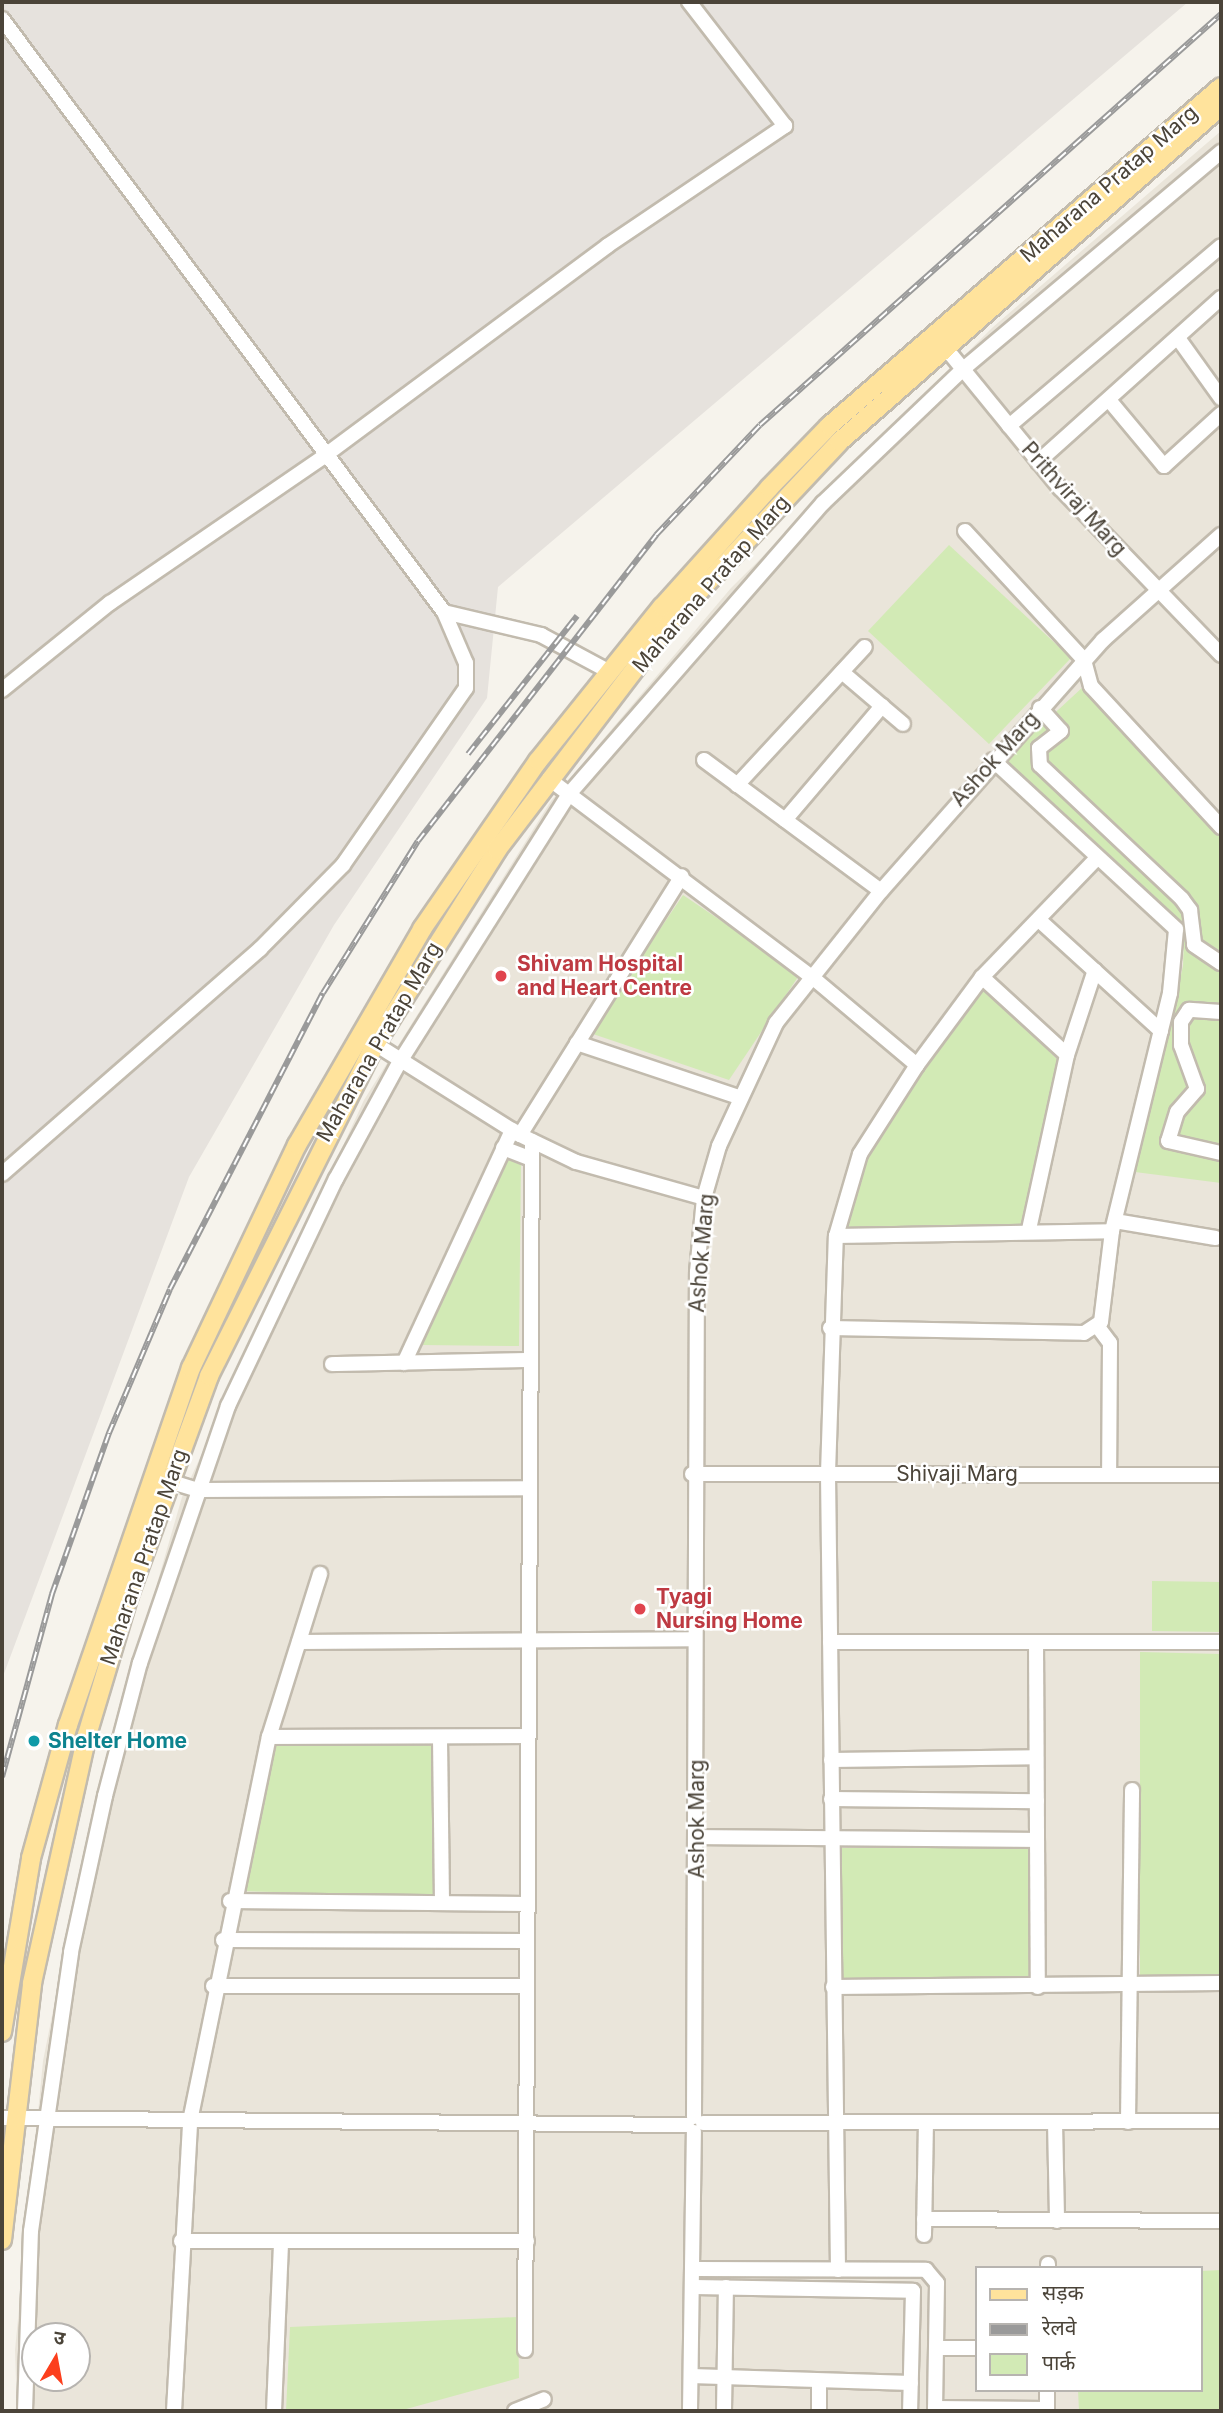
<!DOCTYPE html>
<meta charset="utf-8">
<style>
body{margin:0}
#map{position:relative;width:1223px;height:2413px;overflow:hidden;background:#f6f3ec;font-family:Inter,"Noto Sans Devanagari",sans-serif}
div>[style]{position:absolute}
.residential>*{inset:0;background:#eae5da}
.industrial>*{inset:0;background:#e6e2dd}
.green>*{inset:0;background:#d2eab5}
.roads{filter:drop-shadow(2px 0 #c2bbae) drop-shadow(-2px 0 #c2bbae) drop-shadow(0 2px #c2bbae) drop-shadow(0 -2px #c2bbae)}
.minor>*{height:14px;margin:-7px;padding:0 7px;transform-origin:7px;border-radius:7px;background:#fff}
.major>*{height:18px;margin:-9px;padding:0 9px;transform-origin:9px;border-radius:9px;background:#ffe39c}
.rail>*{height:6px;margin-top:-3px;transform-origin:0;background:repeating-linear-gradient(90deg,#fff 0 10px,#9a9a9a 0 20px);box-sizing:border-box;border-block:2px solid #9a9a9a}
.dots>*{width:19px;height:19px;translate:-50% -50%;box-sizing:border-box;border:4px solid #fff;border-radius:50%}
span{translate:-50% -50%;white-space:nowrap;text-align:center;line-height:1.15;-webkit-text-stroke:5px #fff;paint-order:stroke}
.street-label{font-size:21px;color:#4b4439}
.health-label{font-size:21px;color:#be3a42;font-weight:700}
.left{translate:0 -50%;text-align:left}
.culture-label{font-size:21px;color:#0d838f;font-weight:700}
.frame{position:absolute;inset:0;border:4px solid #4b4439;pointer-events:none}
.legend{position:absolute;left:975px;top:2266px;width:228px;height:126px;box-sizing:border-box;background:#fff;border:2px solid #b7b4b0;margin:0;padding:9px 12px;list-style:none;font-size:21px;color:#4b4439}
.legend li{display:flex;align-items:center;gap:14px;height:35px}
.legend b{width:35px;border:2px solid #b7b4b0}
.north{position:absolute;left:21px;top:2322px;width:70px;height:70px;box-sizing:border-box;background:#fff;border:2px solid #b7b4b0;border-radius:50%;rotate:10deg;font-size:19px;font-weight:700;line-height:28px;text-align:center;color:#4b4439}
.north::after{content:'';display:block;margin:auto;width:24px;height:32px;background:#fc3f1d;clip-path:polygon(50% 0,100% 100%,50% 72%,0 100%)}
</style>
<div id="map">
<div class="residential">
<div style="clip-path:polygon(evenodd,1221px 131px,1221px 2411px,17px 2411px,15px 2350px,43px 2061px,96px 1795px,182px 1497px,364px 1100px,551px 801px,731px 588px,993px 327px,1221px 131px,976px 2268px,1200px 2268px,1200px 2390px,976px 2390px,976px 2268px,1221px 131px,35px 2336px,77px 2336px,77px 2378px,35px 2378px,35px 2336px)"></div>
</div>
<div class="industrial">
<div style="clip-path:polygon(2px 2px,1188px 2px,498px 587px,487px 698px,334px 925px,189px 1177px,2px 1679px)"></div>
</div>
<div class="green">
<div style="clip-path:polygon(949px 545px,1071px 658px,989px 744px,868px 631px)"></div>
<div style="clip-path:polygon(1084px 686px,1221px 828px,1221px 1183px,1135px 1172px,1183px 966px,1184px 940px,1175px 921px,1005px 759px)"></div>
<div style="clip-path:polygon(683px 895px,800px 974px,729px 1080px,590px 1033px)"></div>
<div style="clip-path:polygon(982px 985px,1059px 1061px,1024px 1226px,843px 1230px,863px 1154px,920px 1059px)"></div>
<div style="clip-path:polygon(511px 1153px,521px 1161px,519px 1346px,421px 1345px)"></div>
<div style="clip-path:polygon(1152px 1581px,1221px 1582px,1221px 1632px,1152px 1631px)"></div>
<div style="clip-path:polygon(1140px 1652px,1221px 1654px,1221px 1975px,1140px 1977px)"></div>
<div style="clip-path:polygon(275px 1741px,433px 1743px,435px 1896px,238px 1891px)"></div>
<div style="clip-path:polygon(840px 1848px,1029px 1848px,1029px 1980px,841px 1980px)"></div>
<div style="clip-path:polygon(1221px 2270px,1221px 2411px,1079px 2411px,1078px 2390px,1200px 2390px,1200px 2271px)"></div>
<div style="clip-path:polygon(518px 2317px,519px 2378px,399px 2411px,286px 2411px,290px 2327px)"></div>
</div>
<div class="roads">
<div class="minor">
<div style="left:2px;top:19px;width:740px;rotate:53.3deg"></div>
<div style="left:444px;top:612px;width:56px;rotate:66.7deg"></div>
<div style="left:466px;top:663px;width:25px;rotate:90deg"></div>
<div style="left:466px;top:688px;width:216px;rotate:124.8deg"></div>
<div style="left:343px;top:865px;width:118px;rotate:134.7deg"></div>
<div style="left:260px;top:949px;width:342px;rotate:138.9deg"></div>
<div style="left:1178px;top:338px;width:74px;rotate:54.4deg"></div>
<div style="left:940px;top:341px;width:190px;rotate:50.8deg"></div>
<div style="left:1060px;top:488px;width:232px;rotate:46deg"></div>
<div style="left:1109px;top:400px;width:86px;rotate:50.2deg"></div>
<div style="left:1164px;top:466px;width:77px;rotate:-42.4deg"></div>
<div style="left:1009px;top:426px;width:278px;rotate:-40.3deg"></div>
<div style="left:1038px;top:462px;width:246px;rotate:-41.9deg"></div>
<div style="left:965px;top:531px;width:176px;rotate:47.3deg"></div>
<div style="left:1084px;top:660px;width:27px;rotate:75deg"></div>
<div style="left:1091px;top:686px;width:192px;rotate:47.3deg"></div>
<div style="left:444px;top:612px;width:100px;rotate:13.3deg"></div>
<div style="left:541px;top:635px;width:78px;rotate:28.2deg"></div>
<div style="left:842px;top:672px;width:80px;rotate:40.4deg"></div>
<div style="left:2px;top:690px;width:139px;rotate:-38.9deg"></div>
<div style="left:110px;top:603px;width:258px;rotate:-34.4deg"></div>
<div style="left:323px;top:457px;width:354px;rotate:-36.6deg"></div>
<div style="left:607px;top:246px;width:215px;rotate:-34deg"></div>
<div style="left:785px;top:126px;width:157px;rotate:-127.7deg"></div>
<div style="left:1040px;top:708px;width:31px;rotate:48deg"></div>
<div style="left:1061px;top:731px;width:28px;rotate:142deg"></div>
<div style="left:1039px;top:748px;width:17px;rotate:87deg"></div>
<div style="left:1040px;top:765px;width:195px;rotate:43.3deg"></div>
<div style="left:1182px;top:899px;width:14px;rotate:54deg"></div>
<div style="left:1190px;top:910px;width:35px;rotate:83deg"></div>
<div style="left:1194px;top:945px;width:32px;rotate:34deg"></div>
<div style="left:704px;top:760px;width:220px;rotate:36.5deg"></div>
<div style="left:549px;top:779px;width:329px;rotate:37deg"></div>
<div style="left:812px;top:977px;width:137px;rotate:40deg"></div>
<div style="left:737px;top:785px;width:188px;rotate:-47.2deg"></div>
<div style="left:785px;top:820px;width:150px;rotate:-49.6deg"></div>
<div style="left:1039px;top:920px;width:165px;rotate:42.3deg"></div>
<div style="left:982px;top:977px;width:115px;rotate:42.5deg"></div>
<div style="left:1067px;top:1055px;width:178px;rotate:102.3deg"></div>
<div style="left:1221px;top:1012px;width:32px;rotate:-176deg"></div>
<div style="left:1189px;top:1010px;width:14px;rotate:124deg"></div>
<div style="left:1181px;top:1022px;width:23px;rotate:90deg"></div>
<div style="left:1181px;top:1045px;width:47px;rotate:70deg"></div>
<div style="left:1197px;top:1089px;width:30px;rotate:131deg"></div>
<div style="left:1177px;top:1112px;width:30px;rotate:107deg"></div>
<div style="left:1168px;top:1141px;width:54px;rotate:12.8deg"></div>
<div style="left:369px;top:1040px;width:178px;rotate:32.2deg"></div>
<div style="left:520px;top:1135px;width:62px;rotate:25.7deg"></div>
<div style="left:576px;top:1162px;width:133px;rotate:15.7deg"></div>
<div style="left:577px;top:1043px;width:170px;rotate:18.5deg"></div>
<div style="left:1067px;top:1055px;width:89px;rotate:-71.8deg"></div>
<div style="left:520px;top:1135px;width:305px;rotate:-58deg"></div>
<div style="left:503px;top:1148px;width:31px;rotate:21deg"></div>
<div style="left:1115px;top:1221px;width:102px;rotate:9.6deg"></div>
<div style="left:836px;top:1236px;width:276px;rotate:-1deg"></div>
<div style="left:1098px;top:1327px;width:20px;rotate:53deg"></div>
<div style="left:1110px;top:1343px;width:132px;rotate:90.4deg"></div>
<div style="left:830px;top:1328px;width:254px;rotate:1.1deg"></div>
<div style="left:1084px;top:1333px;width:20px;rotate:-33deg"></div>
<div style="left:1101px;top:1322px;width:92px;rotate:-83.1deg"></div>
<div style="left:1112px;top:1231px;width:245px;rotate:-76.3deg"></div>
<div style="left:1170px;top:993px;width:64px;rotate:-84.6deg"></div>
<div style="left:1176px;top:929px;width:249px;rotate:-137.3deg"></div>
<div style="left:404px;top:1363px;width:257px;rotate:-65.1deg"></div>
<div style="left:332px;top:1364px;width:199px;rotate:-1.2deg"></div>
<div style="left:692px;top:1474px;width:529px;rotate:0.11deg"></div>
<div style="left:162px;top:1479px;width:39px;rotate:17deg"></div>
<div style="left:199px;top:1490px;width:331px;rotate:-0.3deg"></div>
<div style="left:299px;top:1642px;width:396px;rotate:-0.4deg"></div>
<div style="left:830px;top:1642px;width:391px"></div>
<div style="left:1036px;top:1642px;width:345px;rotate:89.7deg"></div>
<div style="left:269px;top:1737px;width:259px;rotate:-0.2deg"></div>
<div style="left:440px;top:1738px;width:165px;rotate:89.3deg"></div>
<div style="left:831px;top:1760px;width:205px;rotate:-0.8deg"></div>
<div style="left:831px;top:1799px;width:206px;rotate:0.6deg"></div>
<div style="left:697px;top:1837px;width:340px;rotate:0.5deg"></div>
<div style="left:230px;top:1901px;width:297px;rotate:0.6deg"></div>
<div style="left:223px;top:1940px;width:304px;rotate:0.2deg"></div>
<div style="left:213px;top:1986px;width:313px"></div>
<div style="left:833px;top:1987px;width:388px;rotate:-0.6deg"></div>
<div style="left:694px;top:2117px;width:845px;rotate:-89.8deg"></div>
<div style="left:697px;top:1272px;width:74px;rotate:-84.6deg"></div>
<div style="left:704px;top:1198px;width:54px;rotate:-73.9deg"></div>
<div style="left:719px;top:1146px;width:136px;rotate:-65.1deg"></div>
<div style="left:776px;top:1023px;width:169px;rotate:-51.5deg"></div>
<div style="left:881px;top:891px;width:335px;rotate:-48.5deg"></div>
<div style="left:1103px;top:640px;width:158px;rotate:-41.7deg"></div>
<div style="left:2px;top:2118px;width:685px;rotate:0.59deg"></div>
<div style="left:1055px;top:2122px;width:99px;rotate:88.8deg"></div>
<div style="left:1128px;top:2122px;width:332px;rotate:-89.3deg"></div>
<div style="left:703px;top:2123px;width:518px;rotate:-0.22deg"></div>
<div style="left:924px;top:2219px;width:297px;rotate:0.4deg"></div>
<div style="left:924px;top:2235px;width:113px;rotate:-89deg"></div>
<div style="left:181px;top:2241px;width:346px"></div>
<div style="left:1048px;top:2268px;width:4px;rotate:-90deg"></div>
<div style="left:695px;top:2269px;width:231px;rotate:0.2deg"></div>
<div style="left:926px;top:2270px;width:17px;rotate:50deg"></div>
<div style="left:937px;top:2283px;width:128px;rotate:90.9deg"></div>
<div style="left:838px;top:2270px;width:797px;rotate:-90.72deg"></div>
<div style="left:828px;top:1473px;width:237px;rotate:-88.1deg"></div>
<div style="left:836px;top:1236px;width:85px;rotate:-73.7deg"></div>
<div style="left:860px;top:1154px;width:106px;rotate:-57.4deg"></div>
<div style="left:917px;top:1065px;width:109px;rotate:-53.5deg"></div>
<div style="left:982px;top:977px;width:165px;rotate:-46deg"></div>
<div style="left:694px;top:2287px;width:219px;rotate:1deg"></div>
<div style="left:913px;top:2291px;width:120px;rotate:91.4deg"></div>
<div style="left:936px;top:2348px;width:40px"></div>
<div style="left:525px;top:2350px;width:1209px;rotate:-89.67deg"></div>
<div style="left:691px;top:2376px;width:220px;rotate:1.8deg"></div>
<div style="left:819px;top:2381px;width:30px;rotate:90deg"></div>
<div style="left:935px;top:2408px;width:112px;rotate:0.5deg"></div>
<div style="left:25px;top:2411px;width:180px;rotate:-88.1deg"></div>
<div style="left:31px;top:2231px;width:282px;rotate:-81.8deg"></div>
<div style="left:71px;top:1952px;width:160px;rotate:-77.7deg"></div>
<div style="left:105px;top:1796px;width:138px;rotate:-75.3deg"></div>
<div style="left:140px;top:1663px;width:272px;rotate:-71.1deg"></div>
<div style="left:228px;top:1406px;width:251px;rotate:-64.6deg"></div>
<div style="left:336px;top:1179px;width:132px;rotate:-61.5deg"></div>
<div style="left:399px;top:1063px;width:318px;rotate:-57.7deg"></div>
<div style="left:569px;top:794px;width:386px;rotate:-48.9deg"></div>
<div style="left:823px;top:503px;width:192px;rotate:-43.7deg"></div>
<div style="left:962px;top:370px;width:339px;rotate:-40.1deg"></div>
<div style="left:174px;top:2411px;width:290px;rotate:-86.8deg"></div>
<div style="left:190px;top:2121px;width:392px;rotate:-78.4deg"></div>
<div style="left:269px;top:1737px;width:171px;rotate:-72.6deg"></div>
<div style="left:274px;top:2411px;width:168px;rotate:-87.6deg"></div>
<div style="left:515px;top:2411px;width:31px;rotate:-22deg"></div>
<div style="left:690px;top:2411px;width:279px;rotate:-89.2deg"></div>
<div style="left:724px;top:2411px;width:124px;rotate:-89.1deg"></div>
<div style="left:1047px;top:2411px;width:21px;rotate:-90deg"></div>
</div>
<div class="major">
<div style="left:2px;top:2032px;width:176px;rotate:-80.5deg"></div>
<div style="left:31px;top:1858px;width:138px;rotate:-74.5deg"></div>
<div style="left:68px;top:1725px;width:378px;rotate:-71deg"></div>
<div style="left:191px;top:1368px;width:247px;rotate:-64.6deg"></div>
<div style="left:297px;top:1145px;width:250px;rotate:-59.9deg"></div>
<div style="left:422px;top:929px;width:204px;rotate:-55.4deg"></div>
<div style="left:538px;top:761px;width:198px;rotate:-51.2deg"></div>
<div style="left:662px;top:607px;width:160px;rotate:-48deg"></div>
<div style="left:769px;top:488px;width:86px;rotate:-45.9deg"></div>
<div style="left:829px;top:426px;width:518px;rotate:-40.85deg"></div>
<div style="left:2px;top:2240px;width:259px;rotate:-83.3deg"></div>
<div style="left:32px;top:1983px;width:254px;rotate:-77.5deg"></div>
<div style="left:87px;top:1735px;width:146px;rotate:-73.3deg"></div>
<div style="left:129px;top:1595px;width:233px;rotate:-69.9deg"></div>
<div style="left:209px;top:1376px;width:371px;rotate:-63.4deg"></div>
<div style="left:375px;top:1044px;width:229px;rotate:-57.8deg"></div>
<div style="left:497px;top:850px;width:292px;rotate:-52.7deg"></div>
<div style="left:674px;top:618px;width:241px;rotate:-46.8deg"></div>
<div style="left:839px;top:442px;width:509px;rotate:-41.33deg"></div>
</div>
</div>
<div class="rail">
<div style="left:468px;top:754px;width:176px;rotate:-51.7deg"></div>
<div style="left:2px;top:1777px;width:190px;rotate:-74.7deg"></div>
<div style="left:52px;top:1594px;width:171px;rotate:-70.5deg"></div>
<div style="left:109px;top:1433px;width:156px;rotate:-67deg"></div>
<div style="left:170px;top:1289px;width:333px;rotate:-62.7deg"></div>
<div style="left:323px;top:993px;width:179px;rotate:-58deg"></div>
<div style="left:418px;top:841px;width:388px;rotate:-52.1deg"></div>
<div style="left:656px;top:535px;width:151px;rotate:-46.6deg"></div>
<div style="left:760px;top:425px;width:618px;rotate:-41.72deg"></div>
</div>
<div class="dots">
<div style="left:501px;top:976px;background:#e0444e"></div>
<div style="left:640px;top:1609px;background:#e0444e"></div>
<div style="left:34px;top:1741px;background:#0f9aa8"></div>
</div>
<div class="street-label">
<span style="left:1109px;top:184px;rotate:-41deg">Maharana Pratap Marg</span>
<span style="left:1074px;top:499px;rotate:48deg">Prithviraj Marg</span>
<span style="left:711px;top:584px;rotate:-49deg">Maharana Pratap Marg</span>
<span style="left:995px;top:759px;rotate:-48deg">Ashok Marg</span>
<span style="left:379px;top:1042px;rotate:-60deg">Maharana Pratap Marg</span>
<span style="left:702px;top:1253px;rotate:-85deg">Ashok Marg</span>
<span style="left:957px;top:1474px">Shivaji Marg</span>
<span style="left:144px;top:1557px;rotate:-71deg">Maharana Pratap Marg</span>
<span style="left:697px;top:1819px;rotate:-90deg">Ashok Marg</span>
</div>
<div class="health-label">
<span class="left" style="left:517px;top:976px">Shivam Hospital<br>and Heart Centre</span>
<span class="left" style="left:656px;top:1609px">Tyagi<br>Nursing Home</span>
</div>
<div class="culture-label">
<span class="left" style="left:48px;top:1741px">Shelter Home</span>
</div>
<div class="frame"></div>
<ul class="legend">
<li><b style="height:9px;background:#ffe39c"></b>सड़क</li>
<li><b style="height:9px;background:#9a9a9a"></b>रेलवे</li>
<li><b style="height:19px;background:#d2eab5"></b>पार्क</li>
</ul>
<div class="north">उ</div>
</div>
